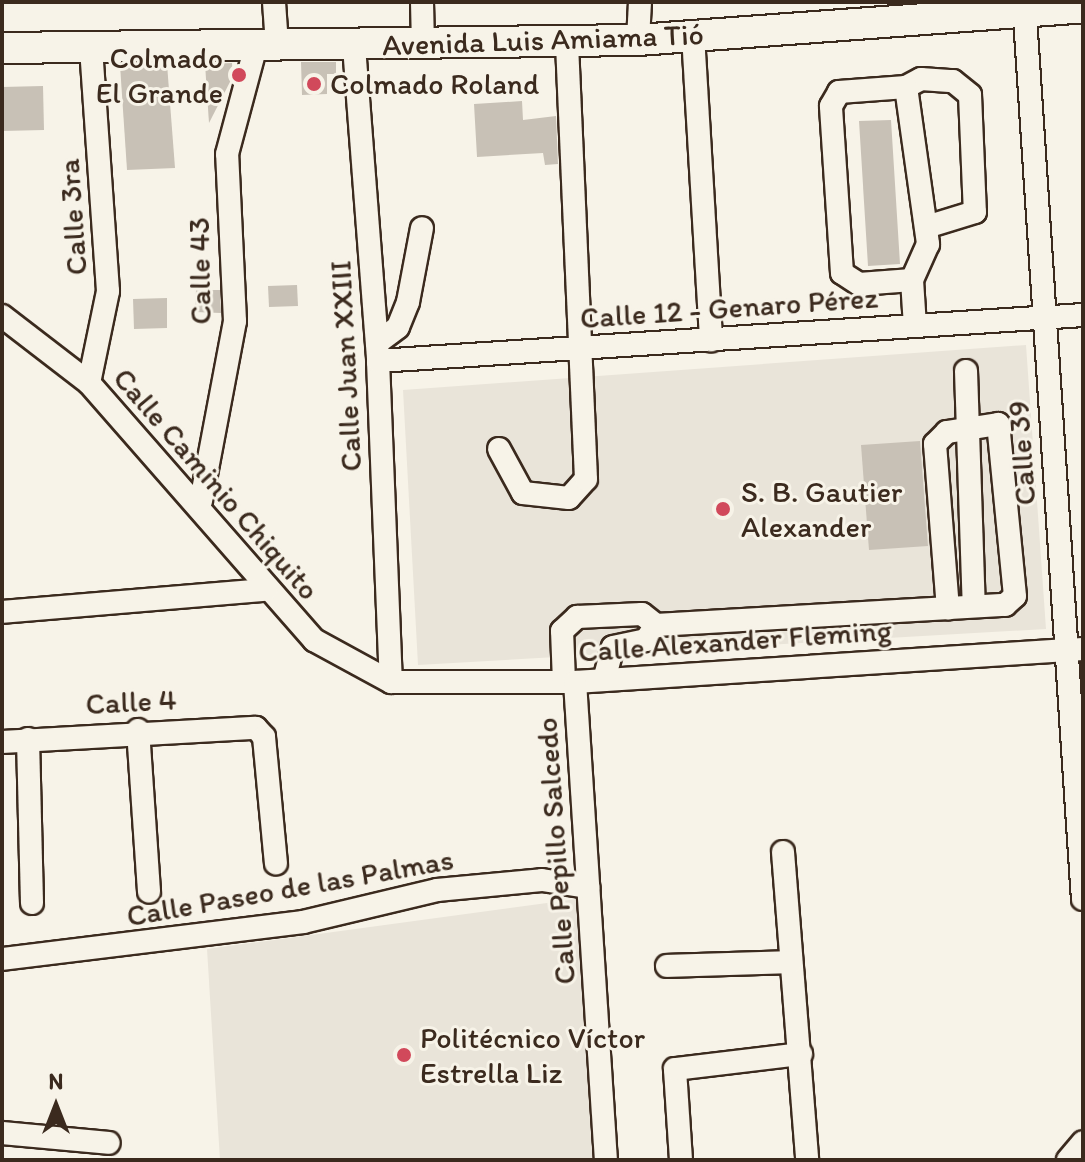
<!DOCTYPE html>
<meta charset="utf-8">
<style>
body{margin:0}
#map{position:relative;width:1085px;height:1162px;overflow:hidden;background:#f7f3e8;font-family:Itim,sans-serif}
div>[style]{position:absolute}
.built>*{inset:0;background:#e9e4d9}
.building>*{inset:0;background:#c8c1b6}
.roads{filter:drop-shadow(2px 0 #3b2a1e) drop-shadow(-2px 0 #3b2a1e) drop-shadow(0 2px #3b2a1e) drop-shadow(0 -2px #3b2a1e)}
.minor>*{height:22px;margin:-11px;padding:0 11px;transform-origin:11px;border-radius:11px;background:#f7f3e8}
.major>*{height:30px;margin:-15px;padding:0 15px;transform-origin:15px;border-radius:15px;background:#f7f3e8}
.dots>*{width:22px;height:22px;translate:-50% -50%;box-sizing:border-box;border:4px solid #f7f3e8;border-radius:50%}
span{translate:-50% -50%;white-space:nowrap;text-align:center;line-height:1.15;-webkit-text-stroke:6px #f7f3e8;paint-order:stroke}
.street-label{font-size:30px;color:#3b2a1e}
.poi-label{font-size:30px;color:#3b2a1e}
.right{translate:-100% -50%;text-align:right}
.left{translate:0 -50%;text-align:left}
.frame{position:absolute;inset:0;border:4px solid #3b2a1e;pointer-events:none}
.north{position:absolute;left:16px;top:1066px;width:80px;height:80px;-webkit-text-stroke:6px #f7f3e8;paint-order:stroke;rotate:0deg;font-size:22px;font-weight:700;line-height:32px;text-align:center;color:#3b2a1e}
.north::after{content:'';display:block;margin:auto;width:28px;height:36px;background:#3b2a1e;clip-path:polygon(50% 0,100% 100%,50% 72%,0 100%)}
</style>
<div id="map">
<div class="built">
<div style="clip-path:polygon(1026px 345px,1046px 629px,418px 665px,403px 390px)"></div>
<div style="clip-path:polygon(584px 898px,601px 1160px,220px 1160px,207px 949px)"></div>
</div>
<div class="building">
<div style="clip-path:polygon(301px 62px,336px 62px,336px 74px,327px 74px,327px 94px,302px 95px)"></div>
<div style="clip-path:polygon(232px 63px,233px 76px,209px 123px,205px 64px)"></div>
<div style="clip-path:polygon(167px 64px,175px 168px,127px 170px,120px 65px)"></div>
<div style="clip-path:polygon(43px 86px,44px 130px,2px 131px,2px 87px)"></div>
<div style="clip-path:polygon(522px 101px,523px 120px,556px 116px,558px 164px,545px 165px,543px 153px,477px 157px,474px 104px)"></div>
<div style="clip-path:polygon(891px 120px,900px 264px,868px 266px,859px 121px)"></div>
<div style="clip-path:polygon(297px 285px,298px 306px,269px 307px,268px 286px)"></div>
<div style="clip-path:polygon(196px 290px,220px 290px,221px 313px,195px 312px)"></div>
<div style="clip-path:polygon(167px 298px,167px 328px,134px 329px,133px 299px)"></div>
<div style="clip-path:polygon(920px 441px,928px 546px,869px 550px,861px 445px)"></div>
</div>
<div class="roads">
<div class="minor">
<div style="left:274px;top:2px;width:39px;rotate:86deg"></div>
<div style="left:422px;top:2px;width:44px;rotate:88.7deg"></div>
<div style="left:1024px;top:2px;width:899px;rotate:86.24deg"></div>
<div style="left:693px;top:35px;width:306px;rotate:86.6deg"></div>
<div style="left:638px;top:40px;width:38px;rotate:-87deg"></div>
<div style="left:354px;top:46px;width:316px;rotate:85.6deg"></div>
<div style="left:378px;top:361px;width:321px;rotate:87.7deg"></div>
<div style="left:906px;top:87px;width:17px;rotate:-28deg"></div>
<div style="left:921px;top:79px;width:32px;rotate:4deg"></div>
<div style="left:953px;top:81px;width:22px;rotate:39deg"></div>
<div style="left:970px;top:95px;width:117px;rotate:87.6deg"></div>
<div style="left:975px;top:212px;width:51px;rotate:163deg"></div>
<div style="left:912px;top:280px;width:53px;rotate:175.7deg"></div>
<div style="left:859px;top:284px;width:20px;rotate:-147deg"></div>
<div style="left:842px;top:273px;width:167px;rotate:-93.8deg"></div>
<div style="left:831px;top:106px;width:16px;rotate:-60deg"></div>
<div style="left:839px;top:92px;width:67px;rotate:-4.3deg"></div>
<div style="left:906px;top:87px;width:159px;rotate:82deg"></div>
<div style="left:928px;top:244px;width:39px;rotate:114deg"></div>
<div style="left:912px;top:280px;width:46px;rotate:86.3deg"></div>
<div style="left:2px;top:316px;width:110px;rotate:37.6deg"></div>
<div style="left:89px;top:383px;width:342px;rotate:48.8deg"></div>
<div style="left:314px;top:640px;width:88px;rotate:28.6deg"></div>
<div style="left:391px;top:682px;width:184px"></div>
<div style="left:575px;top:682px;width:509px;rotate:-3.72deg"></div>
<div style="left:377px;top:343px;width:26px;rotate:-37deg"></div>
<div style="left:398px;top:327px;width:27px;rotate:-68deg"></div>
<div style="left:408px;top:302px;width:75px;rotate:-79.3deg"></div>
<div style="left:378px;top:361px;width:706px;rotate:-3.73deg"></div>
<div style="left:966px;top:371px;width:235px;rotate:88.1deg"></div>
<div style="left:89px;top:383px;width:94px;rotate:-78.3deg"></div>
<div style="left:108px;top:291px;width:246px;rotate:-94deg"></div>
<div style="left:499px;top:449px;width:50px;rotate:61.4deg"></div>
<div style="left:523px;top:493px;width:46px;rotate:6.2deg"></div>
<div style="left:569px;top:498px;width:25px;rotate:-48deg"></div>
<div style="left:586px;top:479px;width:437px;rotate:-92.5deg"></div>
<div style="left:201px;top:501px;width:183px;rotate:-79.3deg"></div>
<div style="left:235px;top:321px;width:167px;rotate:-92.7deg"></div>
<div style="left:227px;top:154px;width:116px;rotate:-75deg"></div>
<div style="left:2px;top:612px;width:265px;rotate:-4.8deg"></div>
<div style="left:604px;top:680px;width:34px;rotate:-75deg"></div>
<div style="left:613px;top:647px;width:34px;rotate:-12deg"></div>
<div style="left:646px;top:640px;width:18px;rotate:-56deg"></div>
<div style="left:564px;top:682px;width:51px;rotate:-92.2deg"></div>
<div style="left:562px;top:631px;width:21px;rotate:-43deg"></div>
<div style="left:577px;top:617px;width:65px;rotate:-2.6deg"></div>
<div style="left:642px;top:614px;width:18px;rotate:38deg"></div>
<div style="left:656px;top:625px;width:350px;rotate:-3.3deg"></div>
<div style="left:1005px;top:605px;width:13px;rotate:-42deg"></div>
<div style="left:1015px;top:596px;width:173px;rotate:-95.6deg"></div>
<div style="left:998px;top:424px;width:52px;rotate:171.1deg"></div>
<div style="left:947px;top:432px;width:17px;rotate:135deg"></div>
<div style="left:935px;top:444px;width:165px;rotate:85.5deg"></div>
<div style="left:575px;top:682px;width:479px;rotate:86.3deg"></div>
<div style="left:138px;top:730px;width:162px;rotate:86.1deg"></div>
<div style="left:28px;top:739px;width:164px;rotate:88.6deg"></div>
<div style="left:2px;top:742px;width:254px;rotate:-3.2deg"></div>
<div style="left:256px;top:728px;width:12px;rotate:48deg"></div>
<div style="left:264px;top:737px;width:127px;rotate:84.6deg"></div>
<div style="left:783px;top:852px;width:309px;rotate:85.5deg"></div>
<div style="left:2px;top:959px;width:303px;rotate:-7deg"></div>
<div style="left:303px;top:922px;width:138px;rotate:-13.4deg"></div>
<div style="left:437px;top:890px;width:105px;rotate:-5.4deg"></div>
<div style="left:542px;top:880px;width:47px;rotate:8.7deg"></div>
<div style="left:667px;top:966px;width:124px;rotate:-1.8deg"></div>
<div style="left:2px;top:1133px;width:107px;rotate:5.3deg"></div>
<div style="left:681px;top:1160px;width:91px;rotate:-93.8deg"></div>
<div style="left:675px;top:1069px;width:127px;rotate:-6.8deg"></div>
<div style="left:1068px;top:1160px;width:23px;rotate:-50deg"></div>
</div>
<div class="major">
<div style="left:2px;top:48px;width:636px;rotate:-0.72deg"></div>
<div style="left:638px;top:40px;width:446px;rotate:-4.2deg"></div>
</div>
</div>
<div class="dots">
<div style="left:239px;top:75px;background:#d1495b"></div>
<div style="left:314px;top:84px;background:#d1495b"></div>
<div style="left:723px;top:509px;background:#d1495b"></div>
<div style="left:404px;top:1055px;background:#d1495b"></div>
</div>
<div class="street-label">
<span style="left:543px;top:40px;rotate:-2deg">Avenida Luis Amiama Tió</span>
<span style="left:73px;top:217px;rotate:-94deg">Calle 3ra</span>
<span style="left:200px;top:271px;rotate:-91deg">Calle 43</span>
<span style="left:729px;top:308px;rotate:-4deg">Calle 12 - Genaro Pérez</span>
<span style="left:346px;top:366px;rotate:-93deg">Calle Juan XXIII</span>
<span style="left:1022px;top:453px;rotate:-94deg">Calle 39</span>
<span style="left:216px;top:484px;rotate:49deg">Calle Caminio Chiquito</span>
<span style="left:735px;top:641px;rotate:-4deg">Calle Alexander Fleming</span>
<span style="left:131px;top:702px;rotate:-3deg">Calle 4</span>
<span style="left:556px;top:851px;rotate:-94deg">Calle Pepillo Salcedo</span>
<span style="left:290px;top:888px;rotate:-10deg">Calle Paseo de las Palmas</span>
</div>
<div class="poi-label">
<span class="right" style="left:223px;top:75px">Colmado<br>El Grande</span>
<span class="left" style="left:330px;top:84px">Colmado Roland</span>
<span class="left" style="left:741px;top:509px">S. B. Gautier<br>Alexander</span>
<span class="left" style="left:420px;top:1055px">Politécnico Víctor<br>Estrella Liz</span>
</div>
<div class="frame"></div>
<div class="north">N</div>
</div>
